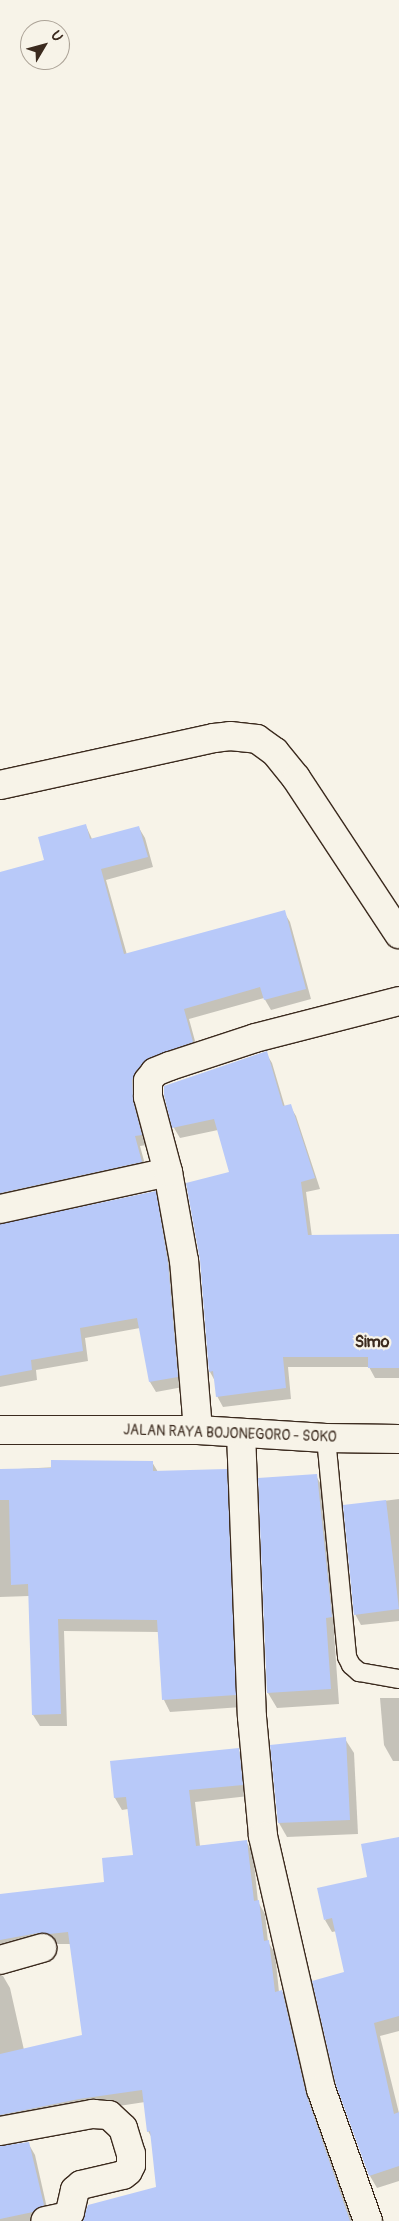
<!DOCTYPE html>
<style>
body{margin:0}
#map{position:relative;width:399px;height:2221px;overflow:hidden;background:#f7f3e8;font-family:Pangolin,sans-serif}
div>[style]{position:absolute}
.shadow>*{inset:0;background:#0003}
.building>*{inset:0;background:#b8c9f9}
.roads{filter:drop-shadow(1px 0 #3b2a1e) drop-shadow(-1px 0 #3b2a1e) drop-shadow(0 1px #3b2a1e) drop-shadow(0 -1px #3b2a1e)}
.service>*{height:18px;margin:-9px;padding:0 9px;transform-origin:9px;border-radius:9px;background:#f7f3e8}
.minor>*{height:28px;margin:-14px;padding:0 14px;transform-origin:14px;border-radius:14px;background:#f7f3e8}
.secondary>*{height:28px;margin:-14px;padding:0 14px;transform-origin:14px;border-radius:14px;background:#f7f3e8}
span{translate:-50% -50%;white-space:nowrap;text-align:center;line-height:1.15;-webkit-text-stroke:4.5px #f7f3e8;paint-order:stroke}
.street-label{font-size:14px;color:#3b2a1e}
.quarter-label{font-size:16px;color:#3b2a1e;font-weight:700}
.north{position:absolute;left:20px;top:20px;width:50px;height:50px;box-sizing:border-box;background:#f7f3e8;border:1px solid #aca397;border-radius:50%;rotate:53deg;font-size:14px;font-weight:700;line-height:20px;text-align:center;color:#3b2a1e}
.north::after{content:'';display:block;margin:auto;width:18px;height:22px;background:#3b2a1e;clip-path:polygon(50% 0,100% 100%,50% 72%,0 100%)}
</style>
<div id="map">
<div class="shadow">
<div style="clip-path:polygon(86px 826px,92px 839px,139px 828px,145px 838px,153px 867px,106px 880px,127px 955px,284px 912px,290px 922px,311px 999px,271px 1010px,264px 998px,189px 1019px,198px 1052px,154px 1068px,147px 1145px,140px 1146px,147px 1172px,0 1205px,0 874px,46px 861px)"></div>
<div style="clip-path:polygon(266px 1053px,272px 1063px,285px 1107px,290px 1106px,296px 1116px,320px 1189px,306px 1192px,312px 1237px,399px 1236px,399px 1378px,375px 1378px,369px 1367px,288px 1367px,291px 1399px,223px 1407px,217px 1396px,215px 1381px,210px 1372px,230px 1173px,218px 1130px,180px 1138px,174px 1128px,165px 1095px)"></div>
<div style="clip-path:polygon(155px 1192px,161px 1202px,174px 1274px,183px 1387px,156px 1392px,150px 1382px,140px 1328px,85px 1338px,88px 1361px,36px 1370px,37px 1380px,0 1387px,0 1225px)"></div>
<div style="clip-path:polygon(152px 1462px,158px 1472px,226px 1470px,233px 1482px,242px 1707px,170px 1712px,164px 1700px,159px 1632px,64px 1631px,67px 1726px,40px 1726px,33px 1715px,29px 1596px,0 1597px,0 1470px)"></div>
<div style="clip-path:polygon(316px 1476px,325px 1491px,341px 1632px,334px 1633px,339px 1704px,277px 1708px,268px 1693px,260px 1479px)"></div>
<div style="clip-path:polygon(399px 1499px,399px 1621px,361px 1625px,355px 1614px,344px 1506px)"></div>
<div style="clip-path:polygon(380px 1698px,399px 1698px,399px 1761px,393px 1761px,384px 1745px)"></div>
<div style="clip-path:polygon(345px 1739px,354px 1753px,358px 1834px,287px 1837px,279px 1823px)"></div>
<div style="clip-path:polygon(238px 1749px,245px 1761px,249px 1796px,195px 1802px,200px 1846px,246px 1841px,253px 1853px,258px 1902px,265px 1914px,268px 1942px,275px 1953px,279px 1992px,282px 1991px,288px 2003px,312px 2106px,353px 2221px,115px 2221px,157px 2188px,152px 2138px,148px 2131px,145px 2102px,86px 2111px,0 2130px,0 1976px,3px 1976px,10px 1988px,24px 2050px,84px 2036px,71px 1944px,46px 1944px,0 1959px,0 1895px,106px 1883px,134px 1856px,128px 1809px,122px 1810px,115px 1798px,111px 1762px)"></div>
<div style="clip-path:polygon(399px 1838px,399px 2031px,380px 2036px,399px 2113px,399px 2181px,377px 2188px,370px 2176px,337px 2084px,346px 1972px,337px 1931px,332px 1932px,325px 1920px,369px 1878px)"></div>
<div style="clip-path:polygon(28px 2143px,35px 2155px,49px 2217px,44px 2221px,0 2221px,0 2147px)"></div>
</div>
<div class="building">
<div style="clip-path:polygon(86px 824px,90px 839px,139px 826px,148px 857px,101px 869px,124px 954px,285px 910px,306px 989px,264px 1000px,260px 987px,184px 1009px,193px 1042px,149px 1058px,136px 1071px,132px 1080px,133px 1101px,142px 1135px,135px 1136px,142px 1162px,0 1193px,0 872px,44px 860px,38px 837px)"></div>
<div style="clip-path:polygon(267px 1051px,283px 1106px,291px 1104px,315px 1178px,301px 1182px,308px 1235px,399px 1234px,399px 1368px,368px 1368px,368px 1357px,283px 1357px,286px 1388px,216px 1397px,213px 1371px,209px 1372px,200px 1260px,186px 1183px,229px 1172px,214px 1119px,172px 1128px,164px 1095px,164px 1086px)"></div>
<div style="clip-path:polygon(156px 1191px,168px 1263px,178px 1377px,149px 1382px,137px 1318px,80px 1328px,83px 1351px,31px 1360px,32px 1370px,0 1376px,0 1224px)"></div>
<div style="clip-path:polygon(51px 1460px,153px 1461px,153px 1471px,227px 1469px,236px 1695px,162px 1700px,157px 1620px,58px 1619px,61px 1714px,32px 1715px,28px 1584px,11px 1585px,9px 1500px,0 1500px,0 1469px,51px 1468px)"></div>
<div style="clip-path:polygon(317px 1474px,332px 1617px,326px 1618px,331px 1689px,267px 1693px,258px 1478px)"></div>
<div style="clip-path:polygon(386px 1500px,399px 1609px,354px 1615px,343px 1505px)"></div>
<div style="clip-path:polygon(346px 1737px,350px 1820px,278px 1823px,270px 1745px)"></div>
<div style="clip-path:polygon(239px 1748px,243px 1785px,189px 1790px,196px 1846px,247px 1840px,254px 1901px,259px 1900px,264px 1941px,269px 1940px,275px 1992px,282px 1990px,306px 2094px,350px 2221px,82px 2221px,88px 2205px,156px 2187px,150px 2131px,147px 2132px,142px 2090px,79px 2099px,0 2115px,0 2054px,82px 2035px,68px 1932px,49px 1934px,38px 1933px,0 1940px,0 1894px,104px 1882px,102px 1858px,133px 1855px,126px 1797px,114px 1798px,110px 1761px)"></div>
<div style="clip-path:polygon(399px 1837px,399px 2016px,374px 2023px,394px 2114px,399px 2112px,399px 2166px,369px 2176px,336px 2085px,312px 1981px,344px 1972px,332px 1918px,324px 1920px,317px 1888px,367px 1877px,361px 1844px)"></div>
<div style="clip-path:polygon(29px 2142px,44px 2205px,33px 2212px,0 2219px,0 2146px)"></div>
</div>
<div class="roads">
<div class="service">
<div style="left:326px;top:1438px;width:220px;rotate:84.5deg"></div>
<div style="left:347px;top:1657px;width:9px;rotate:63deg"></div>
<div style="left:351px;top:1665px;width:11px;rotate:41deg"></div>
<div style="left:359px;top:1672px;width:41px;rotate:9.9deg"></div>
</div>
<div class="minor">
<div style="left:0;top:785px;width:219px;rotate:-12.4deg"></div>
<div style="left:214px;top:738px;width:16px;rotate:-7deg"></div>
<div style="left:230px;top:736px;width:27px;rotate:6deg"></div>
<div style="left:257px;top:739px;width:22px;rotate:36deg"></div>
<div style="left:275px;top:752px;width:33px;rotate:51deg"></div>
<div style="left:296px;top:778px;width:187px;rotate:56.6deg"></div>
<div style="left:0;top:1209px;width:172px;rotate:-12.4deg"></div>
<div style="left:198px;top:1430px;width:170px;rotate:-94.7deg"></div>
<div style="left:184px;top:1261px;width:90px;rotate:-100.2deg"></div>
<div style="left:168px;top:1172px;width:78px;rotate:-104.9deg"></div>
<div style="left:148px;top:1097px;width:16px;rotate:-90deg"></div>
<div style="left:148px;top:1081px;width:11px;rotate:-52deg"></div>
<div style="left:155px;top:1072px;width:16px;rotate:-22deg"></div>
<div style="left:170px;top:1066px;width:89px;rotate:-18.2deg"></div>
<div style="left:255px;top:1038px;width:149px;rotate:-14.4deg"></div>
<div style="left:241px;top:1433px;width:284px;rotate:87.8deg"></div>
<div style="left:252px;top:1717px;width:120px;rotate:84.7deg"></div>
<div style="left:263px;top:1836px;width:260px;rotate:77.1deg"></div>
<div style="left:321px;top:2089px;width:140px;rotate:70.4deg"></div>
<div style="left:0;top:1960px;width:44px;rotate:-15.9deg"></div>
<div style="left:0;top:2131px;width:95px;rotate:-10.4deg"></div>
<div style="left:93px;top:2114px;width:16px;rotate:4deg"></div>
<div style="left:109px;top:2115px;width:19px;rotate:43deg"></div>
<div style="left:123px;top:2128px;width:27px;rotate:73deg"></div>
<div style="left:131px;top:2154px;width:11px;rotate:90deg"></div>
<div style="left:131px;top:2165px;width:7px;rotate:117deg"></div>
<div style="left:128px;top:2171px;width:6px;rotate:141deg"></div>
<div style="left:123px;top:2175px;width:43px;rotate:166.6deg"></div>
<div style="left:81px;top:2185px;width:8px;rotate:140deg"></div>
<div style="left:75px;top:2190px;width:23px;rotate:103deg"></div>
<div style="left:70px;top:2212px;width:8px;rotate:140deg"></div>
<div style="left:64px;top:2217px;width:19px;rotate:168deg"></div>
</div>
<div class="secondary">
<div style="left:0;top:1430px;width:198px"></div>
<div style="left:198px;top:1430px;width:128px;rotate:3.6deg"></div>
<div style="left:326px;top:1438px;width:73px;rotate:0.8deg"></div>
</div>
</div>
<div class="street-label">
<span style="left:230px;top:1434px;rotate:2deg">JALAN RAYA BOJONEGORO - SOKO</span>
</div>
<div class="quarter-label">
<span style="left:372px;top:1342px">Simo</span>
</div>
<div class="north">U</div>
</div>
